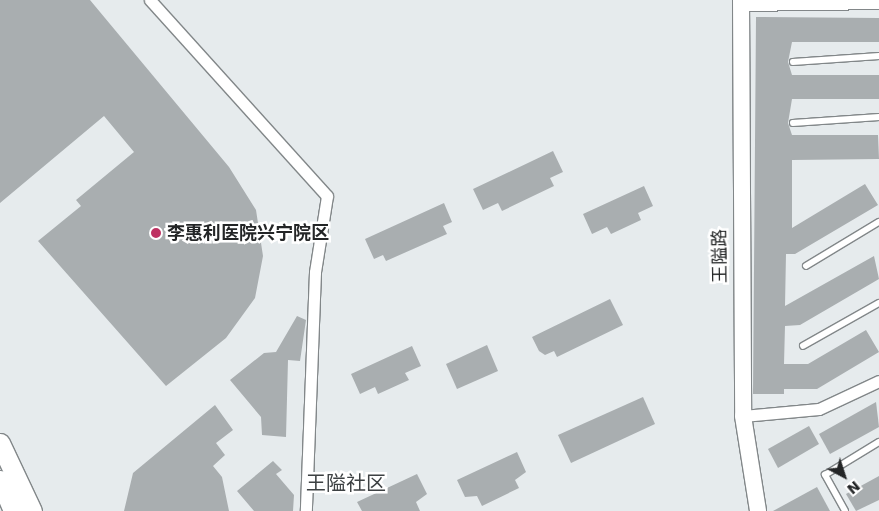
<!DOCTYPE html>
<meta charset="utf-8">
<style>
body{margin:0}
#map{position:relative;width:879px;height:511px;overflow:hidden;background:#e6ebed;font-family:"DejaVu Sans","Noto Sans SC",sans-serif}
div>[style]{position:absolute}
.building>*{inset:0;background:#a9aeb0}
.roads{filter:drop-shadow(1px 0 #828789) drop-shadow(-1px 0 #828789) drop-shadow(0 1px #828789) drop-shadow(0 -1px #828789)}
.lane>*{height:5.5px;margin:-2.75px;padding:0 2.75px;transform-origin:2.75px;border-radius:2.75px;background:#fff}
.street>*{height:11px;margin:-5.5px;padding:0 5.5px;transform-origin:5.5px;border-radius:5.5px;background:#fff}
.secondary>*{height:16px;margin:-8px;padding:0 8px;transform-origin:8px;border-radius:8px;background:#fff}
.primary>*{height:19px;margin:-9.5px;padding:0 9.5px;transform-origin:9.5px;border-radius:9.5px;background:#fff}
.dots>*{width:14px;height:14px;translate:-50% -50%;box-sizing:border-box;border:2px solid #fff;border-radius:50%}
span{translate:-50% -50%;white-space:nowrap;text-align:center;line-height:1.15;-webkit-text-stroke:5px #fff;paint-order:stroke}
.poi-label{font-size:18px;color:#232526;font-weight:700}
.left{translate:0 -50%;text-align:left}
.street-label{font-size:18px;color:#232526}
.quarter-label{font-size:20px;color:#3d4143}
.north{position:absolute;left:819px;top:451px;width:50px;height:50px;-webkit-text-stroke:4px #fff;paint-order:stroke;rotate:140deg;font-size:14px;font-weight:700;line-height:20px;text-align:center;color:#232526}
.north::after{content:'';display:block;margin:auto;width:18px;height:22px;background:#232526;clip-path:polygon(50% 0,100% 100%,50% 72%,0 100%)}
</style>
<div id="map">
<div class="building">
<div style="clip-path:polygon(0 0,90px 0,229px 167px,256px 210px,263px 256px,255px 298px,226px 338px,166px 386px,38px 241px,81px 206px,76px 200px,134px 152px,104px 116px,0 203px)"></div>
<div style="clip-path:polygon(756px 17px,879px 18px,879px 42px,792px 42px,788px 62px,792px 75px,879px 75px,879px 99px,792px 99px,788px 123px,792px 135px,878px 135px,879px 159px,792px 160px,792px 228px,865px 184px,878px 205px,795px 254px,786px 254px,785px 306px,874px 256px,879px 279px,800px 325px,785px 326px,784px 364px,808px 364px,866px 330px,879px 352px,817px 389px,784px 389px,784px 394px,753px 394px)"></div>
<div style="clip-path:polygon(553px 151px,563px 172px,550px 178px,554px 186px,502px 211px,498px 203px,483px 210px,473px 189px)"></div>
<div style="clip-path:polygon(644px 186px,653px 206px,638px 213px,641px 220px,611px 234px,607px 227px,592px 234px,583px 214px)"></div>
<div style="clip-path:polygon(444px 203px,452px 222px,443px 226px,447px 234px,386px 261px,383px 255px,374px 259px,365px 239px)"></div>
<div style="clip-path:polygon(610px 299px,623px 325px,557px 357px,554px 351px,545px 355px,539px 351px,532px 337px)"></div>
<div style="clip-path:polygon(297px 316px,306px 320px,300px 361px,288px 360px,286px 437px,262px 435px,261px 417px,230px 380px,264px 353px,276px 352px)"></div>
<div style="clip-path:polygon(487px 345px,498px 371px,457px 389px,446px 364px)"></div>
<div style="clip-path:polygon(412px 346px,421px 366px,405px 373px,409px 380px,378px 394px,375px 387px,360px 394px,351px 374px)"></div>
<div style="clip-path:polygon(643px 397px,655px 424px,571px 463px,558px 435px)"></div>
<div style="clip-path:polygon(876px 402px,879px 427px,830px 454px,819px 434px)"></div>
<div style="clip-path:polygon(215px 405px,233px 430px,216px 443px,225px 455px,213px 466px,222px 477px,229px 511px,124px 511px,133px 473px)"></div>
<div style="clip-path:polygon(809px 426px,819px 444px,778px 468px,768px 449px)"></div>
<div style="clip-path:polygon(517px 452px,526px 472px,515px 480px,519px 488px,482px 506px,477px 496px,465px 497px,457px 480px)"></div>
<div style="clip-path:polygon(273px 461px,282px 470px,276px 474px,294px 495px,293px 511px,254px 511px,237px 491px)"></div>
<div style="clip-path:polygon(417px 474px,427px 494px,416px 502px,420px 511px,362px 511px,357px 502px)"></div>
<div style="clip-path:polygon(879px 476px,879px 500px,856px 511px,846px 494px)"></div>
<div style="clip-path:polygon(817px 487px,830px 511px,773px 511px)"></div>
</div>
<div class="roads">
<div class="lane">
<div style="left:793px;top:62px;width:86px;rotate:-4deg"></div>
<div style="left:793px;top:123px;width:86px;rotate:-4deg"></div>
<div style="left:806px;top:266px;width:85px;rotate:-31.1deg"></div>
<div style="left:803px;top:346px;width:87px;rotate:-29.5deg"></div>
<div style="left:845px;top:511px;width:41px;rotate:-119.1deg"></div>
<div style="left:825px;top:475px;width:63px;rotate:-31.4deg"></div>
</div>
<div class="street">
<div style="left:150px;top:0;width:264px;rotate:47.9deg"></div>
<div style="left:327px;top:196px;width:77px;rotate:99deg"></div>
<div style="left:315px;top:272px;width:239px;rotate:92.2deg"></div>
<div style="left:741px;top:5px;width:138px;rotate:-0.8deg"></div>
<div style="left:743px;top:416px;width:76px;rotate:-5.3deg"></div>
<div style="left:819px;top:409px;width:66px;rotate:-25deg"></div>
</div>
<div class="secondary">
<div style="left:741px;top:0;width:416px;rotate:89.7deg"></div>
<div style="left:743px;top:416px;width:96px;rotate:81deg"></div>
</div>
<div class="primary">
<div style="left:0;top:443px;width:75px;rotate:64.8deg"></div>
<div style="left:0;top:480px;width:34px;rotate:67deg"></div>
</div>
</div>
<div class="dots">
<div style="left:156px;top:233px;background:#be3162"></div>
</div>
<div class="poi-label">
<span class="left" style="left:167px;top:233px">李惠利医院兴宁院区</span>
</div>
<div class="street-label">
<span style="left:720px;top:256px;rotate:-91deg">王隘路</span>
</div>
<div class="quarter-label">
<span style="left:346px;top:483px">王隘社区</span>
</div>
<div class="north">N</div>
</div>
